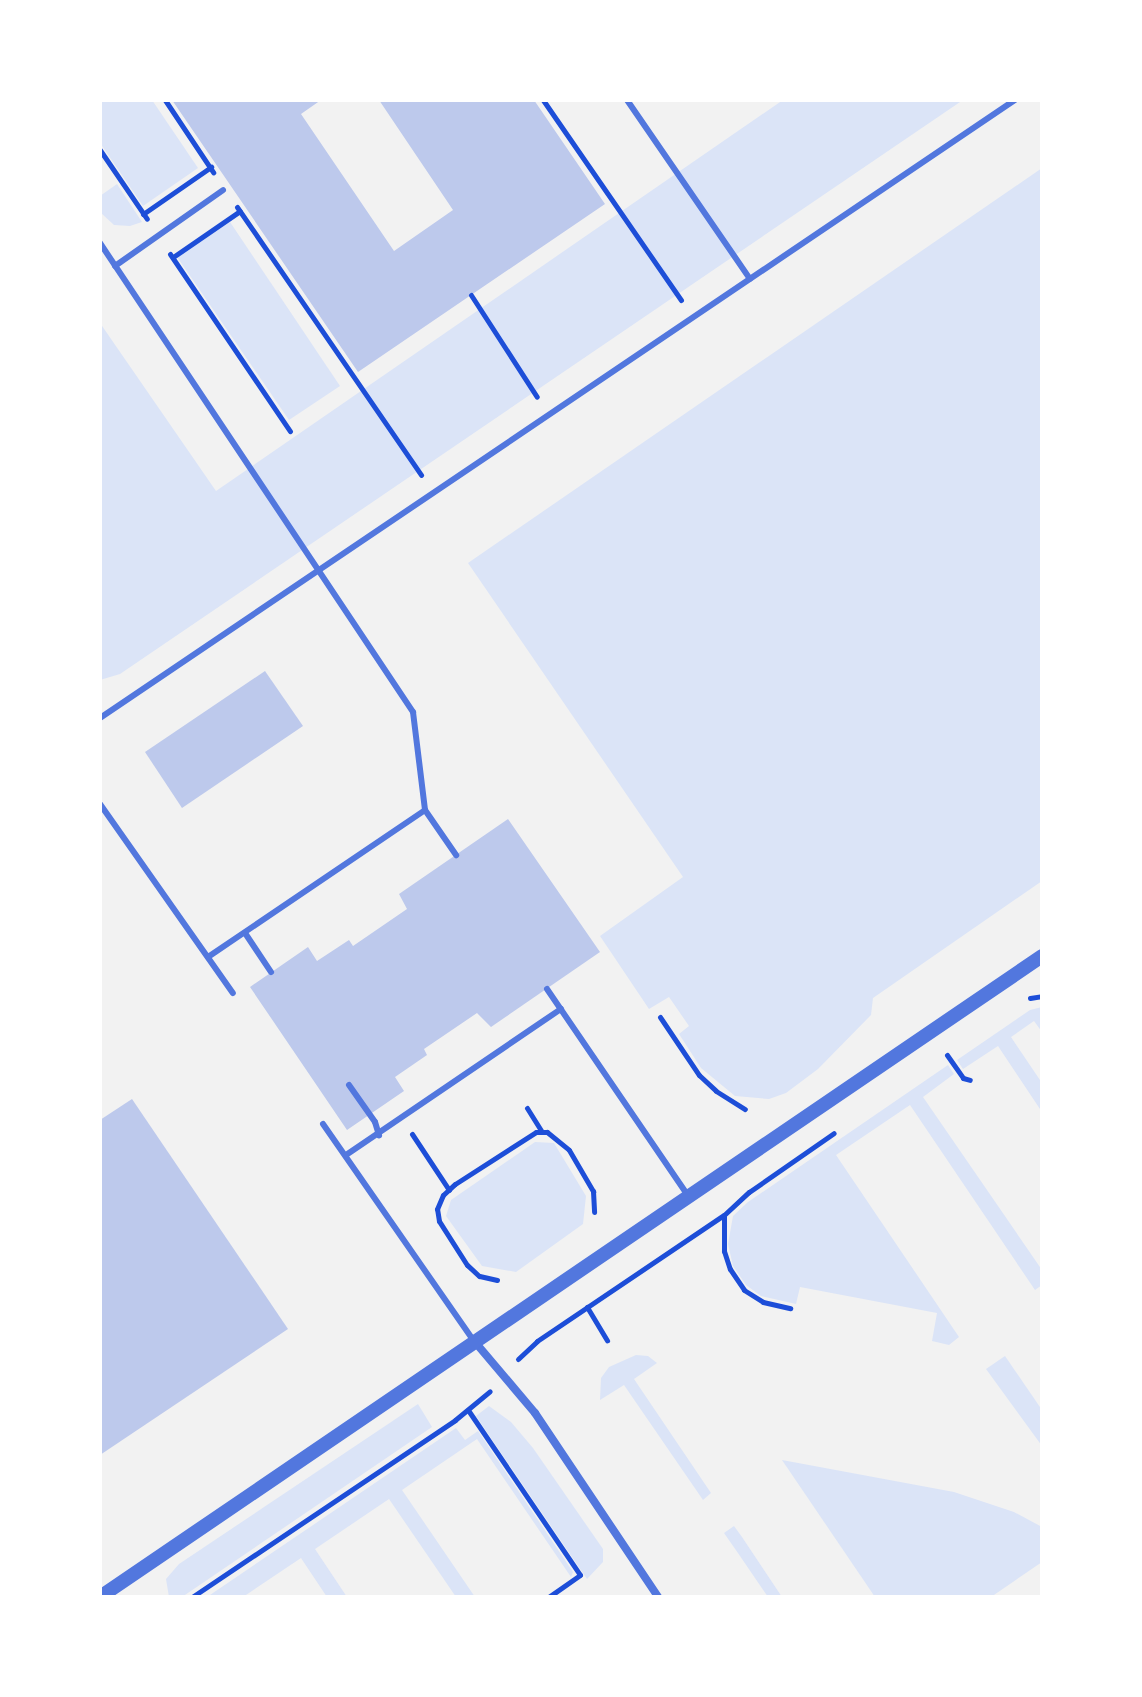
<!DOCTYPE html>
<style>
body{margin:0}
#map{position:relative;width:1142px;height:1697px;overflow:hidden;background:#f2f2f2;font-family:"Roboto Condensed",sans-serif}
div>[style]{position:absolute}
.green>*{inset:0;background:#dbe4f7}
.building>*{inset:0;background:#bdc9ec}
.path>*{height:5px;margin:-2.5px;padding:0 2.5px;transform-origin:2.5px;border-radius:2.5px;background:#1d4ed8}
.service>*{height:6px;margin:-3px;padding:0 3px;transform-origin:3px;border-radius:3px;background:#5277de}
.minor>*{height:8px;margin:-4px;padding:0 4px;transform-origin:4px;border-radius:4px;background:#5277de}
.tertiary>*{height:14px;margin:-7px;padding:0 7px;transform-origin:7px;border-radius:7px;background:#5277de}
span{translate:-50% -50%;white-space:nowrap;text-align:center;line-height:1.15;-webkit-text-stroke:6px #fff;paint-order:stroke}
.frame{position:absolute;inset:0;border:102px solid #fff;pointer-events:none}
</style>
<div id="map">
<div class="green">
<div style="clip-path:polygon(100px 100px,152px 100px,198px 168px,143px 206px,100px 143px)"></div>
<div style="clip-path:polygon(783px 100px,963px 100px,120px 674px,100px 680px,100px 323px,216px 491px)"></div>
<div style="clip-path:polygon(1042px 168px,1042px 881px,873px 998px,871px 1015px,818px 1069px,786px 1093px,769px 1099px,735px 1096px,701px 1068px,679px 1034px,689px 1026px,669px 997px,649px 1009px,600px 936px,683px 877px,468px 563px)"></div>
<div style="clip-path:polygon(117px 184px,142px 222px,130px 226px,114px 225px,100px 212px,100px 196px)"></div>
<div style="clip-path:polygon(230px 222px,340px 386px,289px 420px,177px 257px)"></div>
<div style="clip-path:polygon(1042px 1007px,1042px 1032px,1034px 1021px,1011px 1037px,1042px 1083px,1042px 1112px,998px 1046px,963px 1069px,957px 1060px,1030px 1010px)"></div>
<div style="clip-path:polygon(948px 1065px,954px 1074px,923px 1097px,1042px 1270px,1042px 1285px,1035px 1290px,910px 1105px,836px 1155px,959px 1337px,949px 1345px,932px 1341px,937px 1313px,800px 1287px,796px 1304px,761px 1296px,746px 1285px,733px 1266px,728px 1244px,733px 1216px,748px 1202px)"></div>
<div style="clip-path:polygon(535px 1142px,554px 1143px,586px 1196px,583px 1224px,516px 1272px,482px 1266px,446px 1216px,451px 1200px)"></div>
<div style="clip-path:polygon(636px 1355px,648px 1356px,657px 1363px,634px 1379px,711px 1493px,703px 1500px,624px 1385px,600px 1400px,601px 1378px,609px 1367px)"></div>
<div style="clip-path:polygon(1005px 1356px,1042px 1410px,1042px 1446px,986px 1369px)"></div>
<div style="clip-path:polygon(418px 1404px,432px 1427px,182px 1597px,169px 1597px,166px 1579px,179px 1564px)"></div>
<div style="clip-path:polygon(489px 1406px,511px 1422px,533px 1448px,603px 1549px,603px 1562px,587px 1579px,476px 1416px)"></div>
<div style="clip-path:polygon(456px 1428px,465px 1440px,478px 1431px,573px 1572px,571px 1577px,477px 1439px,402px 1490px,475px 1597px,456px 1597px,389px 1499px,315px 1549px,347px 1597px,327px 1597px,301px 1558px,243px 1597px,207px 1597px)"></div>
<div style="clip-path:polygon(782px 1460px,954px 1492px,1014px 1512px,1042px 1527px,1042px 1562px,991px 1597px,875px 1597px)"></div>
<div style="clip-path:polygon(734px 1526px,742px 1537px,782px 1597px,768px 1597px,740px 1556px,724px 1533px)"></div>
</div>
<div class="building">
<div style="clip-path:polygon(172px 100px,321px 100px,301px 114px,394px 251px,453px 210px,379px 100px,534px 100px,605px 204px,358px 372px)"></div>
<div style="clip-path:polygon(265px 671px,303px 726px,182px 808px,145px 752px)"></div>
<div style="clip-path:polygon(508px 819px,600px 952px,491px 1027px,477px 1013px,424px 1049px,427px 1055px,395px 1077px,404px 1091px,347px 1130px,250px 987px,308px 947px,317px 961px,349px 940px,353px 946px,407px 909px,399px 894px)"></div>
<div style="clip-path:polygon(132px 1099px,288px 1329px,100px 1455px,100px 1120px)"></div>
</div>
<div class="path">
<div style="left:165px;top:100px;width:87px;rotate:56.3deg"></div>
<div style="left:543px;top:100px;width:243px;rotate:55.4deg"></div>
<div style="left:100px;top:150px;width:83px;rotate:55.7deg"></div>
<div style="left:237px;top:207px;width:325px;rotate:55.5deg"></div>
<div style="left:143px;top:214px;width:83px;rotate:-34.7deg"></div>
<div style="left:170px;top:254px;width:214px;rotate:55.9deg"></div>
<div style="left:173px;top:257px;width:81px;rotate:-34.5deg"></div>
<div style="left:471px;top:295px;width:121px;rotate:57.1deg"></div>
<div style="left:1030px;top:998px;width:12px;rotate:-9deg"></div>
<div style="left:660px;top:1017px;width:70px;rotate:56.1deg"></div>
<div style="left:699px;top:1075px;width:23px;rotate:43deg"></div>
<div style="left:716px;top:1091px;width:34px;rotate:32deg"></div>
<div style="left:947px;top:1055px;width:28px;rotate:55deg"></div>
<div style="left:963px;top:1078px;width:7px;rotate:16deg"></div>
<div style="left:527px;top:1108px;width:28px;rotate:58deg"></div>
<div style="left:412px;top:1134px;width:67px;rotate:56.5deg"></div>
<div style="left:724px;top:1216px;width:35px;rotate:90deg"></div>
<div style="left:724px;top:1251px;width:19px;rotate:72deg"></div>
<div style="left:730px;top:1269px;width:25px;rotate:56deg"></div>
<div style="left:744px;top:1290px;width:22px;rotate:32deg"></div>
<div style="left:763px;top:1302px;width:28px;rotate:13deg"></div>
<div style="left:497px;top:1280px;width:18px;rotate:-167deg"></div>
<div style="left:479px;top:1276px;width:16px;rotate:-137deg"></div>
<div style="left:467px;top:1265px;width:52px;rotate:-122.5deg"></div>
<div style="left:439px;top:1221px;width:12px;rotate:-99deg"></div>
<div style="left:437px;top:1209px;width:15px;rotate:-67deg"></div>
<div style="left:443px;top:1195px;width:16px;rotate:-43deg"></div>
<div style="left:455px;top:1184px;width:96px;rotate:-32.7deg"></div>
<div style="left:536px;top:1132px;width:11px"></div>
<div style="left:547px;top:1132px;width:28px;rotate:39deg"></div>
<div style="left:569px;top:1150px;width:48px;rotate:59.7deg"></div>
<div style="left:593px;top:1191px;width:21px;rotate:87deg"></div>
<div style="left:587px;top:1307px;width:39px;rotate:59deg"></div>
<div style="left:518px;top:1359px;width:26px;rotate:-43deg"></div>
<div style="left:537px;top:1341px;width:225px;rotate:-34deg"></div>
<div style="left:724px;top:1215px;width:34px;rotate:-43deg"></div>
<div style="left:749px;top:1192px;width:103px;rotate:-34.8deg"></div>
<div style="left:468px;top:1410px;width:199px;rotate:55.8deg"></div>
<div style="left:580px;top:1575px;width:39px;rotate:145deg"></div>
<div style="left:192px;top:1597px;width:317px;rotate:-33.9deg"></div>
<div style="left:455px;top:1420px;width:45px;rotate:-39.6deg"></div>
</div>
<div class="service">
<div style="left:627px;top:100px;width:217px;rotate:55.5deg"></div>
<div style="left:100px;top:243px;width:564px;rotate:56.28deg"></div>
<div style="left:413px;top:712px;width:99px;rotate:83deg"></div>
<div style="left:425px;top:810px;width:55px;rotate:55.4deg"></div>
<div style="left:115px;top:266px;width:132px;rotate:-35.1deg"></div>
<div style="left:100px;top:718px;width:1104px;rotate:-34.04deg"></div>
<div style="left:100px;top:804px;width:231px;rotate:54.9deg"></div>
<div style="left:245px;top:933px;width:47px;rotate:56.3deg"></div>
<div style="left:208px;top:957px;width:262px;rotate:-34.1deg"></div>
<div style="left:547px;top:989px;width:250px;rotate:55.7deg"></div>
<div style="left:349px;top:1085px;width:45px;rotate:54.9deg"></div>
<div style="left:375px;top:1122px;width:14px;rotate:73deg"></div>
<div style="left:323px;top:1124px;width:264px;rotate:55.2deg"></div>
<div style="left:346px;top:1155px;width:260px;rotate:-34.2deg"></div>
</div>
<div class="minor">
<div style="left:475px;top:1342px;width:93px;rotate:49.8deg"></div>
<div style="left:535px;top:1413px;width:221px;rotate:56.2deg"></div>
</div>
<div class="tertiary">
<div style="left:100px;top:1597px;width:1139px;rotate:-34.23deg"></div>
</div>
<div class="frame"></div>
</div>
